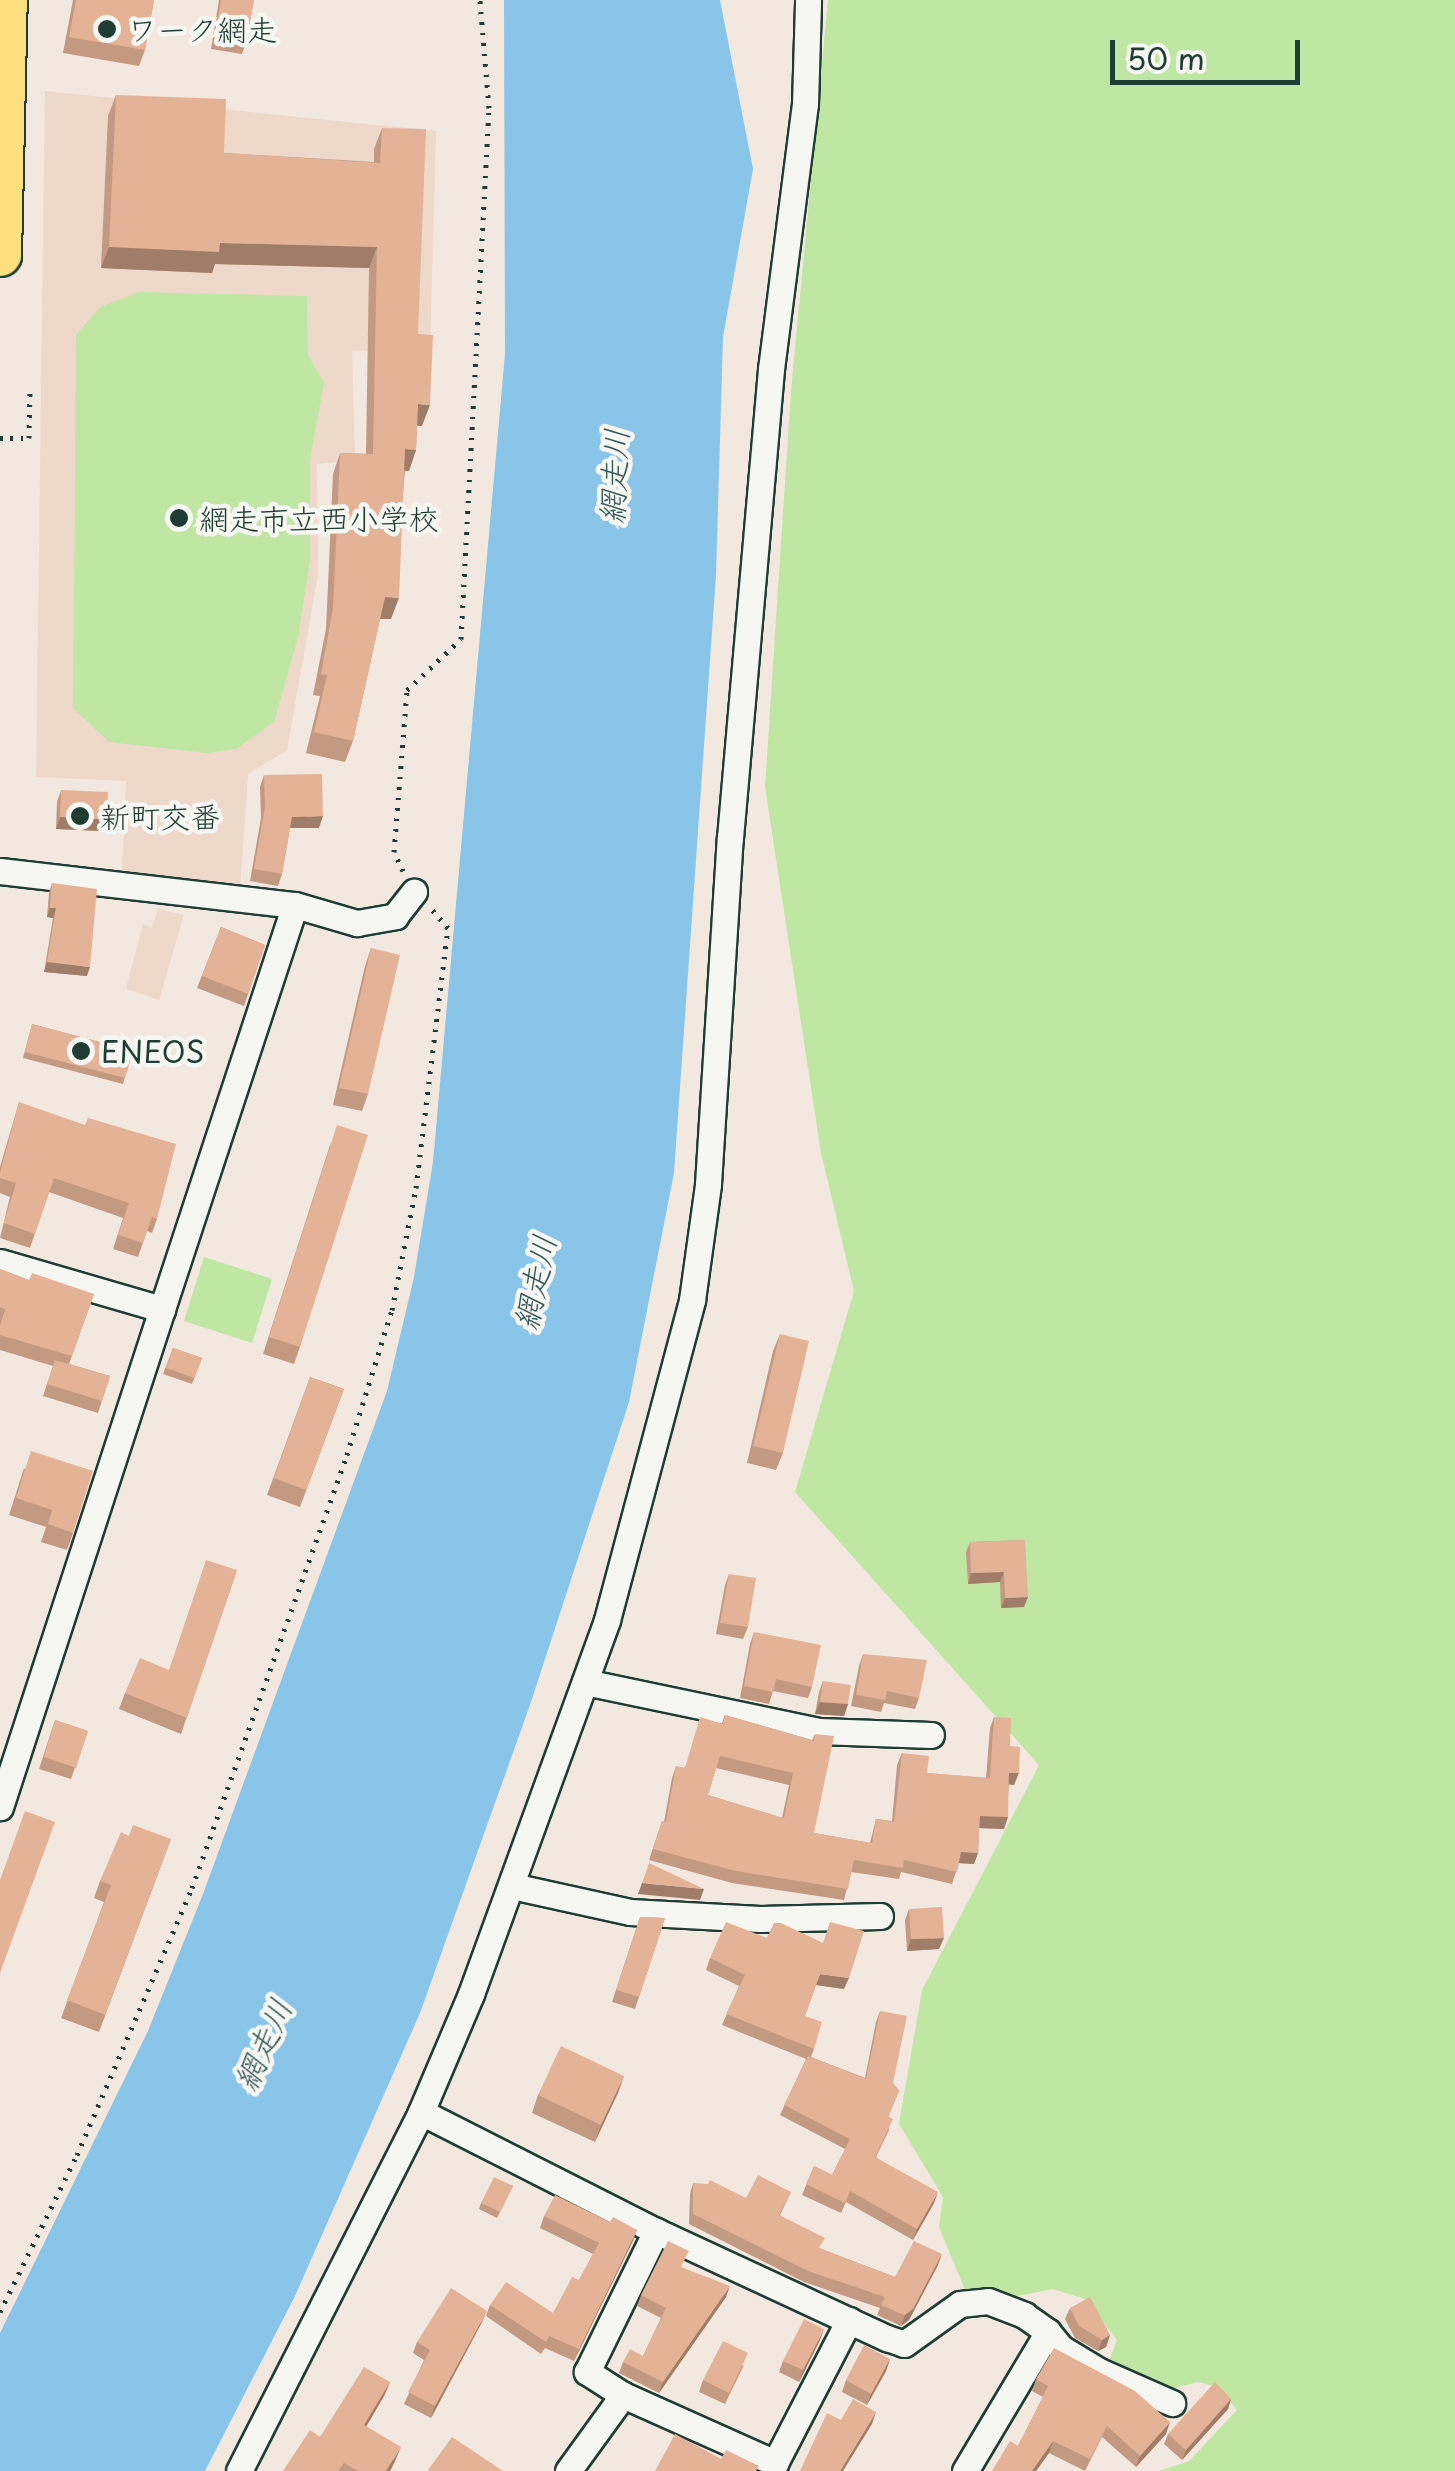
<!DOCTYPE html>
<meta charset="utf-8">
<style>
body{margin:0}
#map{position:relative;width:1455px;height:2471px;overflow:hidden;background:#f2e8e0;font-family:"Playpen Sans","Klee One",sans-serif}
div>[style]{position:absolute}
.built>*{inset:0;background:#eed8ca}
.green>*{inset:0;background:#bfe7a3}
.water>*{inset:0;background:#88c5e8}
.path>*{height:5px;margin-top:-2.5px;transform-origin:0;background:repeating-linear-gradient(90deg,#1f3d34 0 2.5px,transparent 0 10.5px)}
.roads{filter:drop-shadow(2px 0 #1f3d34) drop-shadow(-2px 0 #1f3d34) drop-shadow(0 2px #1f3d34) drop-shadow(0 -2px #1f3d34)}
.minor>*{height:25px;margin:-12.5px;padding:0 12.5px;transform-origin:12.5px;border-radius:12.5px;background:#f6f6f2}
.trunk>*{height:42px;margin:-21px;padding:0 21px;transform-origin:21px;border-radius:21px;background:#fce080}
.wall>*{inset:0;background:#c49981}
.shaded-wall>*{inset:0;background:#a07d69}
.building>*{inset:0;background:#e4b296}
.dots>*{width:28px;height:28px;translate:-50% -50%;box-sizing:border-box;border:5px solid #f6f6f2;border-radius:50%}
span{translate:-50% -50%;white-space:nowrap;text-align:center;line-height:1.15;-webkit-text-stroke:9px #f6f6f2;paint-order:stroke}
.poi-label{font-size:30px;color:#1f3d34}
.left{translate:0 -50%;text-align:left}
.water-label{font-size:32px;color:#345858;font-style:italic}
.scale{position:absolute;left:1110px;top:40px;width:190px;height:45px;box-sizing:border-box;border:5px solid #1f3d34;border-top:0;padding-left:12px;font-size:30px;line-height:35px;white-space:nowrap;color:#1f3d34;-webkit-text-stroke:8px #f6f6f2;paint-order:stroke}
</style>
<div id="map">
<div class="built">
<div style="clip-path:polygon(45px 91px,436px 131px,430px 350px,352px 351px,355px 460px,317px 464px,318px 574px,287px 750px,248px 774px,240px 889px,122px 870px,126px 781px,36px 777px)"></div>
<div style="clip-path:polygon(158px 909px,184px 915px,159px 1000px,126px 989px,143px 923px,152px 928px)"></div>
</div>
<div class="green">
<div style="clip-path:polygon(828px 0,1455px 0,1455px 2471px,1159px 2471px,1189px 2461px,1237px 2410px,1219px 2388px,1198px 2382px,1166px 2390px,1109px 2361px,1117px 2340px,1085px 2299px,1053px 2289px,1012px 2297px,965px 2290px,939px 2227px,943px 2197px,899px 2124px,922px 1990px,1039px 1765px,795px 1492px,854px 1291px,821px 1153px,765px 787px,791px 391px)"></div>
<div style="clip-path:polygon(139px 292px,307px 296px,308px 355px,324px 382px,310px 460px,310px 560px,298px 637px,274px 722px,236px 749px,207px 753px,109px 742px,73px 708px,76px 335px,100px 307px)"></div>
<div style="clip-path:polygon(204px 1257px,272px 1279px,252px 1343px,184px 1321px)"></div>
</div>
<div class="water">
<div style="clip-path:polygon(504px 0,720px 0,753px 169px,723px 337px,716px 575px,674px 1173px,629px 1402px,530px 1705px,420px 2013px,295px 2296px,205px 2471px,0 2471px,0 2333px,148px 2031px,203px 1894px,387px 1391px,414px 1277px,433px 1162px,505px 354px)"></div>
</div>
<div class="path">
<div style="left:0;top:438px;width:29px"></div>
<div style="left:29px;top:438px;width:49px;rotate:-88.8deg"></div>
<div style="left:403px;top:871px;width:21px;rotate:-115deg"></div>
<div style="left:394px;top:852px;width:163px;rotate:-85.4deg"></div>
<div style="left:407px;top:690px;width:74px;rotate:-43.4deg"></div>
<div style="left:461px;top:639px;width:532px;rotate:-86.98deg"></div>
<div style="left:489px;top:108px;width:108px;rotate:-94.8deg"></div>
<div style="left:0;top:2312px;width:175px;rotate:-63.9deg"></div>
<div style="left:77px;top:2155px;width:291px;rotate:-66.7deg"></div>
<div style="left:192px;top:1888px;width:460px;rotate:-70.3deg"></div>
<div style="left:347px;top:1455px;width:152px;rotate:-72.8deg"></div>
<div style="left:392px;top:1310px;width:124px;rotate:-78.9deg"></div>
<div style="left:416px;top:1188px;width:262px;rotate:-83deg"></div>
<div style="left:448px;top:928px;width:28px;rotate:-131deg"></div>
</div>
<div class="roads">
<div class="minor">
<div style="left:0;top:871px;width:297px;rotate:6.6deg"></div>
<div style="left:295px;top:905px;width:65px;rotate:16.2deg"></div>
<div style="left:357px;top:923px;width:39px;rotate:-10deg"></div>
<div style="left:395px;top:916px;width:31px;rotate:-52deg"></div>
<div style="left:0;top:1262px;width:169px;rotate:16.2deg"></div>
<div style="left:162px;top:1309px;width:524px;rotate:108.02deg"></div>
<div style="left:162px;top:1309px;width:425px;rotate:-71.8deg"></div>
<div style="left:585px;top:1682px;width:239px;rotate:11.8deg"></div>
<div style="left:819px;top:1731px;width:112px;rotate:2deg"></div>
<div style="left:512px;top:1886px;width:121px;rotate:12.4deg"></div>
<div style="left:630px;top:1912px;width:130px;rotate:3.1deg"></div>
<div style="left:760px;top:1919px;width:120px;rotate:-1.4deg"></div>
<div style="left:421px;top:2112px;width:263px;rotate:26.9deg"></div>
<div style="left:656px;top:2231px;width:255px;rotate:24.9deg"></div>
<div style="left:887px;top:2338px;width:18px;rotate:19deg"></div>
<div style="left:904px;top:2344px;width:69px;rotate:-35.5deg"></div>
<div style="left:960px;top:2304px;width:28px;rotate:-6deg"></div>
<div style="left:988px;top:2301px;width:39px;rotate:21deg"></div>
<div style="left:1024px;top:2315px;width:29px;rotate:35deg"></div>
<div style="left:1048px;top:2332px;width:21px;rotate:51deg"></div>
<div style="left:1061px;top:2348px;width:44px;rotate:31.2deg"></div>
<div style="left:1099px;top:2371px;width:80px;rotate:23.7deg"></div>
<div style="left:623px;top:2395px;width:167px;rotate:24.1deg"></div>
<div style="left:775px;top:2463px;width:161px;rotate:-62.6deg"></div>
<div style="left:239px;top:2471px;width:402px;rotate:-63.1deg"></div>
<div style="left:421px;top:2112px;width:128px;rotate:-67deg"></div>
<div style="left:471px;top:1994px;width:398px;rotate:-70deg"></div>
<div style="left:607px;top:1620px;width:331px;rotate:-75.1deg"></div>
<div style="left:692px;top:1300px;width:117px;rotate:-82.1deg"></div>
<div style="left:708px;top:1184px;width:347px;rotate:-86.4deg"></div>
<div style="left:730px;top:838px;width:471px;rotate:-85deg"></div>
<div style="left:771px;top:369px;width:267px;rotate:-82.7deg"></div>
<div style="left:805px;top:104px;width:104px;rotate:-88.3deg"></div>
<div style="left:568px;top:2471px;width:94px;rotate:-54.1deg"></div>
<div style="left:623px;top:2395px;width:43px;rotate:-147.4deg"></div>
<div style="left:587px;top:2372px;width:157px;rotate:-63.9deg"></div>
<div style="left:965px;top:2471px;width:162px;rotate:-59.2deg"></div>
</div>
<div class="trunk">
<div style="left:0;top:255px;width:255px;rotate:-88.7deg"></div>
</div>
</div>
<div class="wall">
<div style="clip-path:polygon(73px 0,154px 0,145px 50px,139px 66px,63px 53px)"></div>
<div style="clip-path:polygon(219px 0,254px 0,246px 43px,242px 54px,211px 49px)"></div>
<div style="clip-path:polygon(116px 95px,224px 153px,374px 162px,374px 149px,382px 128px,418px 334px,422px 426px,417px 426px,416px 450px,409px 471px,405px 471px,391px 619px,380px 619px,353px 741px,345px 762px,306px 753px,320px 696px,313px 695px,326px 629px,333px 474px,340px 453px,366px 454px,369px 268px,215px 264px,212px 273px,101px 268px,108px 116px)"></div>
<div style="clip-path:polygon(264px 775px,319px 828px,290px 828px,282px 874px,278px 886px,250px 881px,261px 818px,260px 787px)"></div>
<div style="clip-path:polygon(61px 790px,102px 831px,56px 829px,57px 802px)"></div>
<div style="clip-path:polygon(52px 883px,87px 976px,44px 972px,53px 918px,47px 917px,49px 893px)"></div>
<div style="clip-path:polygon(221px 927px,265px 945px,244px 1006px,197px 988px)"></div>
<div style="clip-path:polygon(371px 948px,368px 1094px,362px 1111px,333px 1105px,365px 966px)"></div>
<div style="clip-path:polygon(32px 1024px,133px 1051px,123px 1084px,23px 1058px)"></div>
<div style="clip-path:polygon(19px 1102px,157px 1219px,152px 1233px,147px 1231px,138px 1257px,113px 1249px,123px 1218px,49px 1192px,30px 1248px,0 1238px,10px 1197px,0 1193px,0 1167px)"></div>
<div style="clip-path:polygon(331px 1142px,300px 1347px,294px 1364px,263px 1354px)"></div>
<div style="clip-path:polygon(0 1269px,29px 1280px,94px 1294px,69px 1364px,110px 1376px,98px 1413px,43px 1396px,53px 1366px,0 1350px)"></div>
<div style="clip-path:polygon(780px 1334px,783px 1453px,776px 1470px,747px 1463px,773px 1351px)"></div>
<div style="clip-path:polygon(173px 1348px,202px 1358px,192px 1384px,163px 1374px)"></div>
<div style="clip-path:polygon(310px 1377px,344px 1389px,300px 1507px,267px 1495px)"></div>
<div style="clip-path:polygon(24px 1468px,73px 1533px,67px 1550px,41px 1542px,46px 1527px,9px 1515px)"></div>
<div style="clip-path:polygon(1025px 1540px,1024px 1607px,1001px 1608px,1000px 1582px,968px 1584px,966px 1552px,970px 1542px)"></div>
<div style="clip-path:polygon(237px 1570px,181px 1734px,119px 1709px,125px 1693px,169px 1670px)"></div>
<div style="clip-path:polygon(729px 1574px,748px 1627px,743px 1639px,716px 1634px,725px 1585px)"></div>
<div style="clip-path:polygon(754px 1632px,812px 1687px,808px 1698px,773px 1691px,769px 1704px,740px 1698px,750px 1644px)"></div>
<div style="clip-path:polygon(863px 1654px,919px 1698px,915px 1709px,884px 1703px,881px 1712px,851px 1706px,859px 1666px)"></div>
<div style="clip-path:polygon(823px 1681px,848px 1704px,844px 1716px,815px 1714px,819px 1692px)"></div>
<div style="clip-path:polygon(evenodd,725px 1715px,812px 1740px,815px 1734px,814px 1833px,870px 1843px,876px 1819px,892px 1821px,897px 1765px,902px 1753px,927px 1773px,986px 1778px,990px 1728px,994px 1717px,1010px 1746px,1014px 1785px,1009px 1784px,1004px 1829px,979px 1828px,978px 1853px,974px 1864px,959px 1863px,952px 1884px,901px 1872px,899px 1879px,851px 1872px,844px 1900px,732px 1883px,649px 1860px,662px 1821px,664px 1822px,672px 1778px,676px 1766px,684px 1768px,722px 1723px,725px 1715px,716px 1768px,789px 1785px,782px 1818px,708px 1795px,716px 1768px)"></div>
<div style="clip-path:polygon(55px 1720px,88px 1731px,71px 1779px,39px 1769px)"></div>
<div style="clip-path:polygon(129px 1836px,171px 1839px,99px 2032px,61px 2018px,104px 1902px,94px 1898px,100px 1881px)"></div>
<div style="clip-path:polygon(909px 1909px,939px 1949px,907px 1951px,905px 1920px)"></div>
<div style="clip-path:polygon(640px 1917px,665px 1918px,635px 2009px,612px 2002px)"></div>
<div style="clip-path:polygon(710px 1958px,844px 1989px,816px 1985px,805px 2016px,814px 2049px,811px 2057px,865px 2078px,876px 2022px,880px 2011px,893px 2083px,899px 2091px,888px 2117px,889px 2130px,876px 2157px,934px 2203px,913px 2240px,846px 2202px,841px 2213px,802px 2195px,814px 2166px,832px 2175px,845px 2149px,780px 2115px,806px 2059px,722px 2025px,739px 1986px,706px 1970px)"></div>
<div style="clip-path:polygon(624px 2076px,595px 2142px,532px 2113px,538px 2095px)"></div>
<div style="clip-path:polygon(693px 2183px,746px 2198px,791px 2192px,780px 2215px,821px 2249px,895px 2277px,938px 2265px,909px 2320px,901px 2326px,877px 2315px,880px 2308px,804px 2282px,689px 2224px,690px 2194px)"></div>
<div style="clip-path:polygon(513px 2186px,497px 2218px,479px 2209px,481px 2203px)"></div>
<div style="clip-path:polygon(544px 2216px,610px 2222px,637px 2230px,574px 2361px,545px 2348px,541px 2354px,486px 2316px,490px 2305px,553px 2313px,579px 2280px,593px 2254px,540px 2228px)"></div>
<div style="clip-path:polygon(683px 2268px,726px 2297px,659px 2393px,619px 2373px,623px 2362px,643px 2356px,661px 2318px,637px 2306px,641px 2295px)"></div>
<div style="clip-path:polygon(1070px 2308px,1110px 2335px,1106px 2347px,1098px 2351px,1075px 2338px,1065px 2319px)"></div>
<div style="clip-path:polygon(482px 2322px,431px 2418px,404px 2404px,424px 2360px,413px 2353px,417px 2342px)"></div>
<div style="clip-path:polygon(820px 2340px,799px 2382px,779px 2372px,783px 2361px)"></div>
<div style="clip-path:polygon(890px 2359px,886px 2371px,867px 2405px,842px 2392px,846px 2380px)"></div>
<div style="clip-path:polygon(744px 2365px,725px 2404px,699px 2392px,703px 2380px)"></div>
<div style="clip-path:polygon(1036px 2379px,1166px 2434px,1136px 2467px,1102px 2437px,1085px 2471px,1049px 2453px,1036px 2471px,992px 2471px,1018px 2446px,1043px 2397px,1032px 2391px)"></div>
<div style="clip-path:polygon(390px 2382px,384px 2396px,366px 2426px,395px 2461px,390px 2471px,283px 2471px,320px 2437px)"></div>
<div style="clip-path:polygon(1231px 2399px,1228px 2409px,1182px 2460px,1164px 2444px,1168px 2434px)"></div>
</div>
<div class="shaded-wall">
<div style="clip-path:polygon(220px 243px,377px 247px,369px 268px,215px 264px,212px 273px,101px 268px,109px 247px)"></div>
<div style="clip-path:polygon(418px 404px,430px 405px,422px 426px,411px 425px)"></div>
<div style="clip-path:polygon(405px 449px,416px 450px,409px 471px,398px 470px)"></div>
<div style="clip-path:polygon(385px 597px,399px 598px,391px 619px,377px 619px)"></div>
<div style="clip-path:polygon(323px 816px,319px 828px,288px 828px,292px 817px)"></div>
<div style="clip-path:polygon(60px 817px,107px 819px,102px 831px,56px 829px)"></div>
<div style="clip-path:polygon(50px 908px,56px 908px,53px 918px,47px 917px)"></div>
<div style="clip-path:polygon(47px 962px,90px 967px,87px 976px,44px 972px)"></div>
<div style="clip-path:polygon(1004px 1572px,1000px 1582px,968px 1584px,971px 1573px)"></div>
<div style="clip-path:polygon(1028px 1597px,1024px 1607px,1001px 1608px,1005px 1598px)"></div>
<div style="clip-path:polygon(820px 1702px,848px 1704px,844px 1716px,815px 1714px)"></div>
<div style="clip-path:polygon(1009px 1773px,1019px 1773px,1014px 1785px,1005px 1784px)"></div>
<div style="clip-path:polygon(980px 1816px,1008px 1817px,1004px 1829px,976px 1828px)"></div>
<div style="clip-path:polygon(961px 1852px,978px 1853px,974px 1864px,957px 1863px)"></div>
<div style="clip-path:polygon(642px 1883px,704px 1889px,700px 1900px,638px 1894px)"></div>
<div style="clip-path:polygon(944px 1938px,939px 1949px,907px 1951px,911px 1939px)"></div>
<div style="clip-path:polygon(820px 1974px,849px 1978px,844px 1989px,816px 1985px)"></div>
<div style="clip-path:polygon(624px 2076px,618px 2093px,595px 2142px,601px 2125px)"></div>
<div style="clip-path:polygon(938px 2192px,934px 2203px,913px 2240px,917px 2229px)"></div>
<div style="clip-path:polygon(637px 2230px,633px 2241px,574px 2361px,579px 2349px)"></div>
<div style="clip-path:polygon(942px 2254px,938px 2265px,909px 2320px,901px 2326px,905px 2315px)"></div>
<div style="clip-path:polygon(730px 2286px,726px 2297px,659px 2393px,663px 2382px)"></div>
<div style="clip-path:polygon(487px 2311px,482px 2322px,431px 2418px,435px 2406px)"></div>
<div style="clip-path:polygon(824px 2329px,820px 2340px,799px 2382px,803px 2370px)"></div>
<div style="clip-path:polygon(1110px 2335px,1106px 2347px,1098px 2351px,1102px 2340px)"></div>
<div style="clip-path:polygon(890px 2359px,886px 2371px,867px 2405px,871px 2394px)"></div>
<div style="clip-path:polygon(390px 2382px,384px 2396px,359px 2439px,364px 2425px)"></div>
<div style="clip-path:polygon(1231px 2399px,1228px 2409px,1182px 2460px,1186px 2450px)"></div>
<div style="clip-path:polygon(876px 2412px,872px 2424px,843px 2471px,840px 2471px)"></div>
<div style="clip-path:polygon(1170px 2422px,1166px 2434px,1136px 2467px,1140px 2456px)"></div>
<div style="clip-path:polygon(1053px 2441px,1049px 2453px,1036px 2471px,1032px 2471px)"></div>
<div style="clip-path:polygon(401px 2447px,395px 2461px,390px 2471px,386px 2471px)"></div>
</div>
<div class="building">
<div style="clip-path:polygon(76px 0,154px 0,145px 50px,69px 37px)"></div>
<div style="clip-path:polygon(221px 0,254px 0,246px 43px,215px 37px)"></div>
<div style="clip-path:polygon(116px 95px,226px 99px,224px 153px,380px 163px,382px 128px,426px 129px,418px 334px,433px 335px,430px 405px,418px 404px,416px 450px,405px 449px,399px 598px,385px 597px,353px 741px,314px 732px,327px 675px,321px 674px,333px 608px,340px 453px,373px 454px,377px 247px,220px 243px,219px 252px,109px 247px)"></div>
<div style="clip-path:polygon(322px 774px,323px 816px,292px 817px,282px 874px,254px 869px,265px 807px,264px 775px)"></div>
<div style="clip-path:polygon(61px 790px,108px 792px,107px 819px,60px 817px)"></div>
<div style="clip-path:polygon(52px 883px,97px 889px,90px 967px,47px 962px,56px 908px,50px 908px)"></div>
<div style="clip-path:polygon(221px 927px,265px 945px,248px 994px,202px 976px)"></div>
<div style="clip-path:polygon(371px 948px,400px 955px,368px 1094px,339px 1088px)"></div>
<div style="clip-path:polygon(32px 1024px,133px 1051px,125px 1078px,25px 1052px)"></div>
<div style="clip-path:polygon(19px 1102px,85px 1125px,88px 1118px,176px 1144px,157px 1219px,152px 1217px,143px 1243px,118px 1235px,129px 1203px,54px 1178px,35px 1234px,4px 1223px,16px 1183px,0 1178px,0 1173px)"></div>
<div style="clip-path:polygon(337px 1125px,368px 1135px,300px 1347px,269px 1337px)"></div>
<div style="clip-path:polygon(0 1269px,29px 1280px,32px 1273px,94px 1294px,72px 1356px,0 1335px,0 1326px,5px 1309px,0 1307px)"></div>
<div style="clip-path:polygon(780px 1334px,809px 1341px,783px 1453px,753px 1446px)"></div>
<div style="clip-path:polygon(173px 1348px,202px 1358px,194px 1378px,166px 1368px)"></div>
<div style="clip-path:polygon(55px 1360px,110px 1376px,102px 1401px,47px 1384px)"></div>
<div style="clip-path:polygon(310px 1377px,344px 1389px,306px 1490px,274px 1478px)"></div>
<div style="clip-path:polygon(31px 1451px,93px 1471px,73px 1533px,48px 1524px,52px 1510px,16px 1498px)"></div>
<div style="clip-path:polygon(1025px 1540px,1028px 1597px,1005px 1598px,1004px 1572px,971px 1573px,970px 1542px)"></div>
<div style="clip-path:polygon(206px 1560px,237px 1570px,187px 1718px,125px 1693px,140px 1658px,169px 1670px)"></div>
<div style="clip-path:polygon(729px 1574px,756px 1578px,748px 1627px,720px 1623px)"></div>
<div style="clip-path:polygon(754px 1632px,821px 1645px,812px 1687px,776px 1679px,773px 1692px,744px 1686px)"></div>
<div style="clip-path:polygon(863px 1654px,927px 1660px,919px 1698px,887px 1691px,885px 1700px,856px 1695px)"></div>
<div style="clip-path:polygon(823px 1681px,851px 1685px,848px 1704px,820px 1702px)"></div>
<div style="clip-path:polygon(evenodd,725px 1715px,814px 1741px,815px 1734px,834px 1736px,814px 1833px,872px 1843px,876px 1819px,894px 1822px,902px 1753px,929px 1756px,927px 1773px,990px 1778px,994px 1717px,1011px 1718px,1010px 1746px,1020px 1747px,1019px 1773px,1009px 1773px,1008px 1817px,980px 1816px,978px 1853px,961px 1852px,957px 1872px,904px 1860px,903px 1868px,854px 1860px,848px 1889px,736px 1871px,653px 1849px,662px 1821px,666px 1822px,676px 1766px,685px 1768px,700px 1717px,723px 1724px,725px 1715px,720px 1756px,793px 1773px,784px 1818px,708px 1795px,720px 1756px)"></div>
<div style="clip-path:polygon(55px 1720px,88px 1731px,76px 1768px,44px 1757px)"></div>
<div style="clip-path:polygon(25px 1811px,55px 1822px,0 1973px,0 1880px)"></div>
<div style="clip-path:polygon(133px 1825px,171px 1839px,105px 2015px,67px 2000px,111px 1885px,100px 1881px,121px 1832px,129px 1836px)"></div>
<div style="clip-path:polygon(649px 1863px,704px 1889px,642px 1883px)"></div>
<div style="clip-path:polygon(942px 1907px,944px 1938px,911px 1939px,909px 1909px)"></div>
<div style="clip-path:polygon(640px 1917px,665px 1918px,639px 1997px,616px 1990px)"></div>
<div style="clip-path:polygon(726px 1922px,767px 1938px,774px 1923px,781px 1923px,823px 1943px,830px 1922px,864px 1931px,849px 1978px,820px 1974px,805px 2016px,822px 2022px,814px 2049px,726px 2014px,745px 1975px,710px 1958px)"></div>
<div style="clip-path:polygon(880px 2011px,907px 2016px,893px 2083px,899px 2091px,888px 2116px,893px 2119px,875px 2157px,938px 2192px,917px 2229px,850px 2191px,845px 2203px,806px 2184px,814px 2166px,832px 2175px,850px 2139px,784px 2105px,808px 2056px,866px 2079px)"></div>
<div style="clip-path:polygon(561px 2046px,624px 2076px,601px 2125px,538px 2095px)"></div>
<div style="clip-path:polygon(758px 2175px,791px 2192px,779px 2215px,825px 2238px,819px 2248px,895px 2277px,914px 2241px,942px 2254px,913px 2309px,905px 2315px,897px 2312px,881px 2305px,885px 2297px,808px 2271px,693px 2214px,693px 2183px,708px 2184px,710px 2180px,746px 2198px)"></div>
<div style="clip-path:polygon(494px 2177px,513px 2186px,500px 2212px,481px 2203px)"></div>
<div style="clip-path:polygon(555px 2195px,610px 2222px,613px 2217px,637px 2230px,579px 2349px,549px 2336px,546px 2342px,490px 2305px,506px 2282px,553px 2313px,572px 2277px,579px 2280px,599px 2243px,544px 2216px)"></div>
<div style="clip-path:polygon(668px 2241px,689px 2251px,681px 2267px,730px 2286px,663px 2382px,623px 2362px,630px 2349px,643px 2356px,666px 2308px,641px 2295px)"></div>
<div style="clip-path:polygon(451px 2288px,487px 2311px,435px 2406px,408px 2392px,430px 2350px,417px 2342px)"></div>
<div style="clip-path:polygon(1090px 2297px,1110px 2335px,1102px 2340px,1079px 2326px,1070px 2308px)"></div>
<div style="clip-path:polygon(804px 2319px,824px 2329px,803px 2370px,783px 2361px)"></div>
<div style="clip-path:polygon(723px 2341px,748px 2353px,729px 2393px,703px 2380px)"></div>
<div style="clip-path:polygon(864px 2345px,890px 2359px,871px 2394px,846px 2380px)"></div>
<div style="clip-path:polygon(1054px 2348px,1135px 2391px,1170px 2422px,1140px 2456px,1107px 2426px,1090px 2459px,1053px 2441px,1032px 2471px,992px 2471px,1010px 2441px,1018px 2446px,1048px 2386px,1036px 2379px)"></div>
<div style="clip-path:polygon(364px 2367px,390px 2382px,364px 2425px,401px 2447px,386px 2471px,358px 2471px,344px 2463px,338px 2471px,283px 2471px,310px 2430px,320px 2437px)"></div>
<div style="clip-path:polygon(1215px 2382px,1231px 2399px,1186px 2450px,1168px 2434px)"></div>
<div style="clip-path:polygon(853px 2399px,876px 2412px,840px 2471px,800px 2471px,827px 2413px,841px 2420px)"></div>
<div style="clip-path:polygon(675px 2434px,721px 2459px,726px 2450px,759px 2466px,756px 2471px,655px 2471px)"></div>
<div style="clip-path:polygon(452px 2437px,503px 2471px,430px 2471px,428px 2470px)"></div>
</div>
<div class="dots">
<div style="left:107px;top:29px;background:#1f3d34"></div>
<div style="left:179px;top:518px;background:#1f3d34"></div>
<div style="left:80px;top:816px;background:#1f3d34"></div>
<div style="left:81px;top:1051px;background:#1f3d34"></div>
</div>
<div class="poi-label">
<span class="left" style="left:127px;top:29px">ワーク網走</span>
<span class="left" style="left:199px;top:518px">網走市立西小学校</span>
<span class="left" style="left:100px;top:816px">新町交番</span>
<span class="left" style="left:101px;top:1051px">ENEOS</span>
</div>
<div class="water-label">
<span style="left:613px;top:476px;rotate:-87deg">網走川</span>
<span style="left:534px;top:1282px;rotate:-78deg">網走川</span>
<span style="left:262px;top:2044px;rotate:-66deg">網走川</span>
</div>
<div class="scale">50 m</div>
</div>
